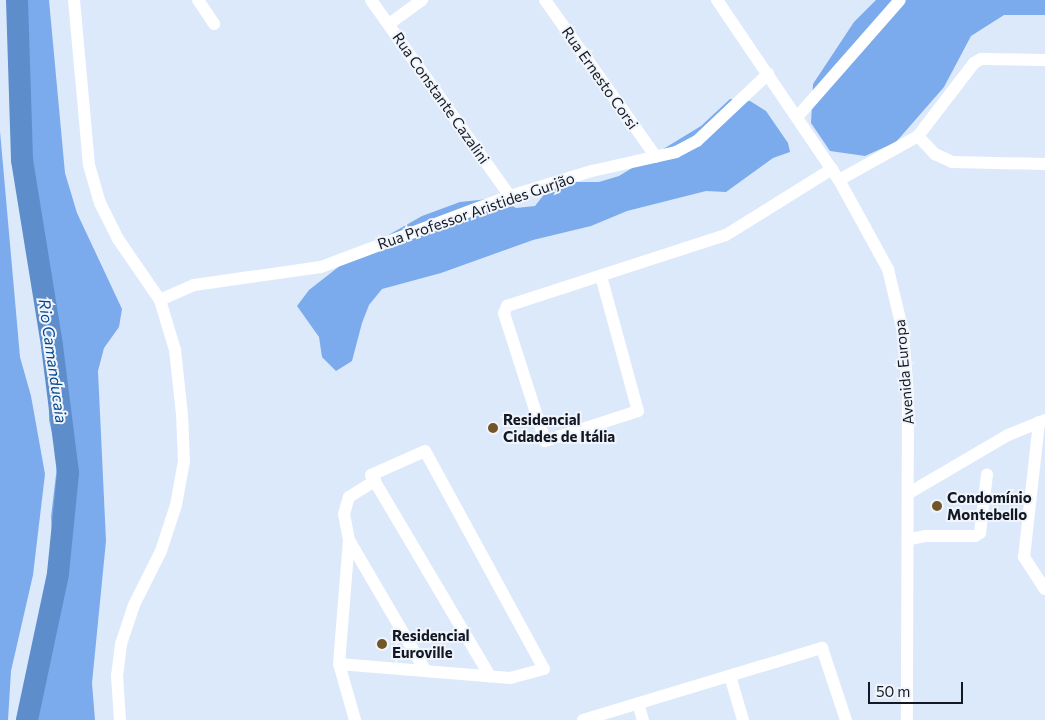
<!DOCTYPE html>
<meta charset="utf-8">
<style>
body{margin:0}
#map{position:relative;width:1045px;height:720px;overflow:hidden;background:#dce9fb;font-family:Commissioner,sans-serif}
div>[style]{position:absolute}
.forest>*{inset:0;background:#7babec}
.river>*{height:22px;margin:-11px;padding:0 11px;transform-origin:11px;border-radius:11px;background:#5e8dcc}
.minor>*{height:12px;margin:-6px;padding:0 6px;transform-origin:6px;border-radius:6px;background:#fff}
.dots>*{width:14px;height:14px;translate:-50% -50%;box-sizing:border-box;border:2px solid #f1f5fb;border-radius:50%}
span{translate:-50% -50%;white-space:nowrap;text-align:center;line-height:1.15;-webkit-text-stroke:4px #f1f5fb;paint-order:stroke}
.street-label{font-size:15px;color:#121924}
.poi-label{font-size:15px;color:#121924;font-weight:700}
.left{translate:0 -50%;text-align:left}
.water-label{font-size:16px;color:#044892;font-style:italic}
.scale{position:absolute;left:868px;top:682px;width:95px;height:22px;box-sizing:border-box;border:2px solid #121924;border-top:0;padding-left:6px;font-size:15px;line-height:18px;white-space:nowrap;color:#121924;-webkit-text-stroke:4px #f1f5fb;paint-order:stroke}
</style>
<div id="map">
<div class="forest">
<div style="clip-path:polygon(20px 0,49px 0,65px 173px,77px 213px,122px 309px,119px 327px,104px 348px,98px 371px,106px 541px,92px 683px,95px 720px,27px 720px,32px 674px,55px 578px,51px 517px,58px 458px,49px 420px,48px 301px,28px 224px,24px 186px,15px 146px,14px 107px,22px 68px)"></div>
<div style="clip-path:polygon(876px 0,1045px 0,1045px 15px,1004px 15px,971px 36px,944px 87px,896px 142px,865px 156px,830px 151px,811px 123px,813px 84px,854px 22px)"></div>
<div style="clip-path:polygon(730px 99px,750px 101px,766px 111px,788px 143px,790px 152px,773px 158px,726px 192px,706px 191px,627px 211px,591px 226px,533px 240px,441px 273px,382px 289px,369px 305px,362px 323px,352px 361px,336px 371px,322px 357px,319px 337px,297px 306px,309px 290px,355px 254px,422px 216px,460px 202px,498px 198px,516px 208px,535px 206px,560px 174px,578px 182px,599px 182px,619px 176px,701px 126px)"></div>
<div style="clip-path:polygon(0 131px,20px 357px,31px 396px,45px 474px,33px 575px,11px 671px,8px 720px,0 720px)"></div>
</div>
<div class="river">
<div style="left:17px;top:0;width:160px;rotate:88.2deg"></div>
<div style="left:22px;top:160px;width:188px;rotate:80.8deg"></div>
<div style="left:52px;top:346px;width:128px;rotate:82.8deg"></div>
<div style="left:68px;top:473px;width:101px;rotate:95.7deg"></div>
<div style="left:58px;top:574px;width:149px;rotate:102deg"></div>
</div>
<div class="minor">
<div style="left:74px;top:0;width:166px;rotate:84.8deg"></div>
<div style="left:89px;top:165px;width:40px;rotate:74deg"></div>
<div style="left:100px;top:203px;width:40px;rotate:63.4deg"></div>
<div style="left:118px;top:239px;width:74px;rotate:55.5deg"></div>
<div style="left:160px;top:300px;width:52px;rotate:73.3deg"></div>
<div style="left:175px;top:350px;width:64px;rotate:83.8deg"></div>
<div style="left:182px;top:414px;width:47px;rotate:87.6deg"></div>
<div style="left:184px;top:461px;width:45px;rotate:100.3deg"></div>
<div style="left:176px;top:505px;width:48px;rotate:108.1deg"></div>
<div style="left:161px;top:551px;width:60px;rotate:116.6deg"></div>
<div style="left:134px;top:605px;width:41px;rotate:108.4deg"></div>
<div style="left:121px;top:644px;width:31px;rotate:97deg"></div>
<div style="left:117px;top:675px;width:45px;rotate:86.2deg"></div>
<div style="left:198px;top:0;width:29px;rotate:56deg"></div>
<div style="left:371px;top:0;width:240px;rotate:54.7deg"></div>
<div style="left:545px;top:0;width:192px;rotate:54.7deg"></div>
<div style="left:717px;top:0;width:217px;rotate:55.9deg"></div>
<div style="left:839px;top:180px;width:102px;rotate:61.2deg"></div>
<div style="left:888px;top:269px;width:65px;rotate:76.6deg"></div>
<div style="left:903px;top:332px;width:64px;rotate:85.5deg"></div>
<div style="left:908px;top:396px;width:324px;rotate:90.2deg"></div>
<div style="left:389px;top:24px;width:41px;rotate:-36deg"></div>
<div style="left:798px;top:116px;width:154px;rotate:-48.7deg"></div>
<div style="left:918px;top:136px;width:25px;rotate:47deg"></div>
<div style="left:935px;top:154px;width:19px;rotate:25deg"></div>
<div style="left:952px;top:162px;width:93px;rotate:1.2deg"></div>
<div style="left:839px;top:180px;width:90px;rotate:-29.1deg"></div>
<div style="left:918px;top:136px;width:92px;rotate:-52.5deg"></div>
<div style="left:974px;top:63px;width:8px;rotate:-30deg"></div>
<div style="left:981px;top:59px;width:64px;rotate:0.9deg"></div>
<div style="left:601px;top:276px;width:140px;rotate:74.7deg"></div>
<div style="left:638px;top:411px;width:98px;rotate:162.1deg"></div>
<div style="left:545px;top:441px;width:134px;rotate:-107.8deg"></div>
<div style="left:504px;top:313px;width:8px;rotate:-67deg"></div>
<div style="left:507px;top:306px;width:230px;rotate:-18deg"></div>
<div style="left:726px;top:235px;width:125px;rotate:-31.9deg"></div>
<div style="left:160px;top:300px;width:37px;rotate:-24deg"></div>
<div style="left:194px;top:285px;width:128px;rotate:-8.1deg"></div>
<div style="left:321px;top:267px;width:202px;rotate:-20.6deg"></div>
<div style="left:510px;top:196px;width:86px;rotate:-17deg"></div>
<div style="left:592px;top:171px;width:86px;rotate:-12.7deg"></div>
<div style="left:676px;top:152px;width:24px;rotate:-28deg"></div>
<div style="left:697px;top:141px;width:98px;rotate:-43.3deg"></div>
<div style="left:1039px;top:422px;width:136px;rotate:96.3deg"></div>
<div style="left:1024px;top:557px;width:38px;rotate:57deg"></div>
<div style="left:909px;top:493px;width:115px;rotate:-30.4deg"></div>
<div style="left:1008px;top:435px;width:40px;rotate:-22deg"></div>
<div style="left:910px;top:539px;width:15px;rotate:-11deg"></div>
<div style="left:925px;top:536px;width:50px"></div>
<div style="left:975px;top:536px;width:6px;rotate:-31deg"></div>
<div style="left:980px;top:533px;width:59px;rotate:-83.2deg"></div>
<div style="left:349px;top:540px;width:151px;rotate:59.7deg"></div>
<div style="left:339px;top:664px;width:172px;rotate:4.7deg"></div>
<div style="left:510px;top:678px;width:35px;rotate:-15deg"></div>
<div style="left:544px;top:669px;width:248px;rotate:-118.6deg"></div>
<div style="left:425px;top:451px;width:59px;rotate:156deg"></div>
<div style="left:371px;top:475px;width:234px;rotate:59.4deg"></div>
<div style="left:730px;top:676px;width:46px;rotate:73.5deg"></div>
<div style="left:638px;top:703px;width:18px;rotate:74deg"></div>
<div style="left:355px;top:720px;width:58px;rotate:-105.9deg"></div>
<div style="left:339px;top:664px;width:124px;rotate:-85.4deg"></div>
<div style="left:349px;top:540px;width:26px;rotate:-101deg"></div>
<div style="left:344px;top:514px;width:18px;rotate:-74deg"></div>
<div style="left:349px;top:497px;width:31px;rotate:-32deg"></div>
<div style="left:583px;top:720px;width:250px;rotate:-16.8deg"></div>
<div style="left:822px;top:648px;width:76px;rotate:71.6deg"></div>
</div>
<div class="dots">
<div style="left:493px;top:428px;background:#725529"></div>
<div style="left:937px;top:506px;background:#725529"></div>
<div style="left:382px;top:644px;background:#725529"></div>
</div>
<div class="street-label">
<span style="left:600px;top:78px;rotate:55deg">Rua Ernesto Corsi</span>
<span style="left:441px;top:98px;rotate:55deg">Rua Constante Cazalini</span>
<span style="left:476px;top:211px;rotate:-19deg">Rua Professor Aristides Gurjão</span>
<span style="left:904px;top:372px;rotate:-95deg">Avenida Europa</span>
</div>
<div class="poi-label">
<span class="left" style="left:503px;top:428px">Residencial<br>Cidades de Itália</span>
<span class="left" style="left:947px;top:506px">Condomínio<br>Montebello</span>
<span class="left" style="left:392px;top:644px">Residencial<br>Euroville</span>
</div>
<div class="water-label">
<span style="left:53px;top:361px;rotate:82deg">Rio Camanducaia</span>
</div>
<div class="scale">50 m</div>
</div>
